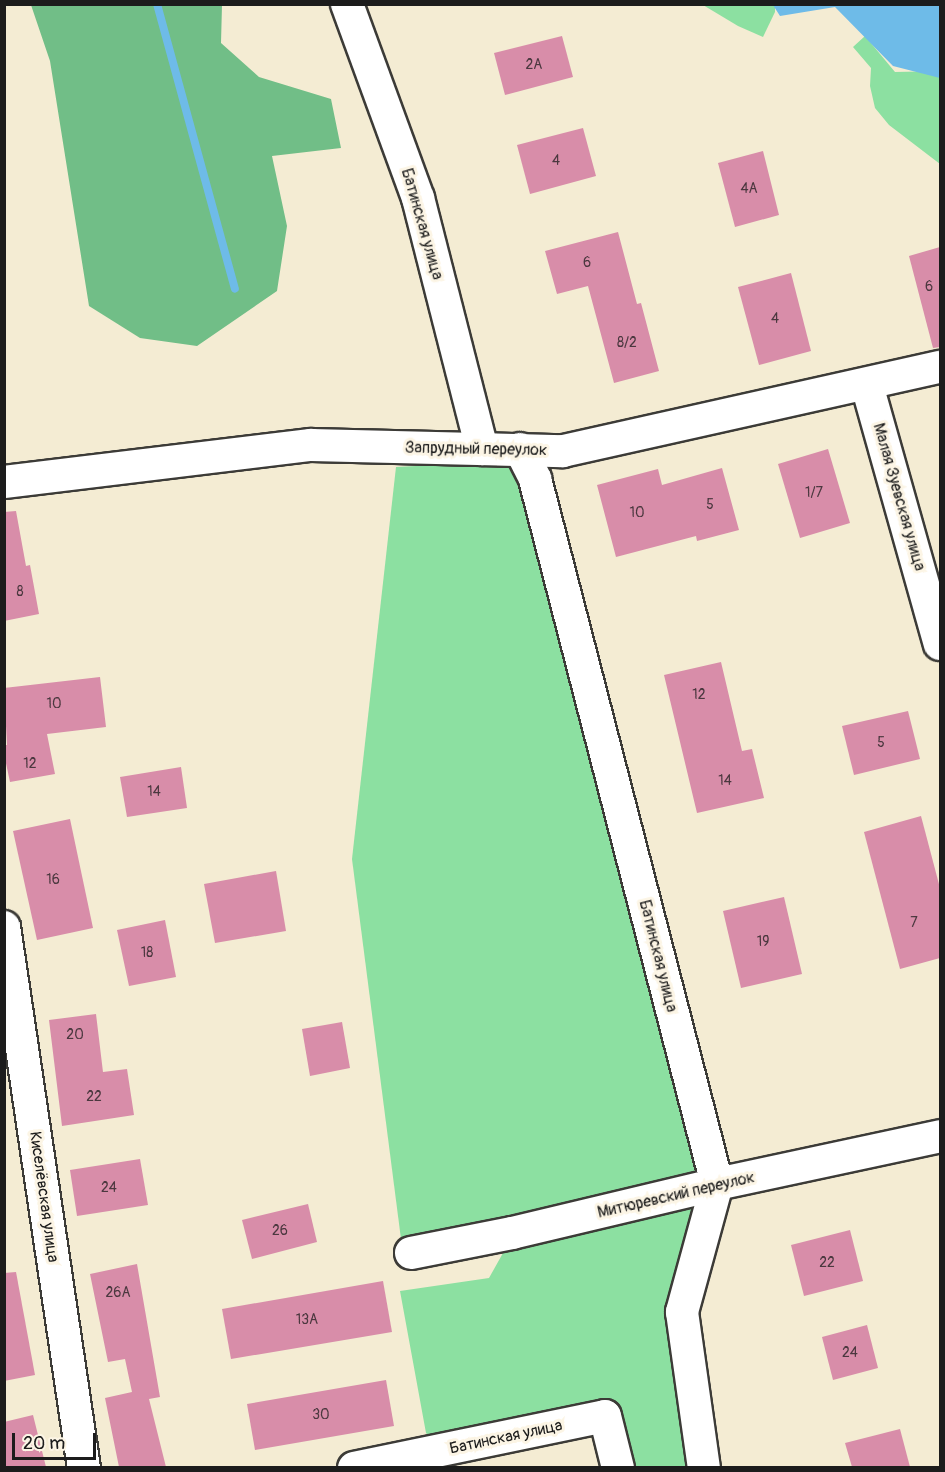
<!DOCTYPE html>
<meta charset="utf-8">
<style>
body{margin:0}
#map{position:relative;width:945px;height:1472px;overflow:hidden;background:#f4ecd3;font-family:Pangolin,sans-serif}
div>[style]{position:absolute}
.green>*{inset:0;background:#8ce0a1}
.forest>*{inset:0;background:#71be87}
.water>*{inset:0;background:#6ebbe8}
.stream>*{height:8px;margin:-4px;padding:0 4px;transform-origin:4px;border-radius:4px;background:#6ebbe8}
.building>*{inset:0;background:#d88da9}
.roads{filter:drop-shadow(2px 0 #3c3b37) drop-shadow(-2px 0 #3c3b37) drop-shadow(0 2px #3c3b37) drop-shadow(0 -2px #3c3b37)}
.minor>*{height:32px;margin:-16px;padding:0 16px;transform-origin:16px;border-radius:16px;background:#fff}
span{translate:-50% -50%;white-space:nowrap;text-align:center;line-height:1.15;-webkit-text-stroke:6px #fcf5e5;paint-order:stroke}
.number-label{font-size:14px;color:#4b383f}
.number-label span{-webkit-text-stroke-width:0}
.street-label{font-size:16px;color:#1c1c1c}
.frame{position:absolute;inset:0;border:6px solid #1c1c1c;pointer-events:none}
.scale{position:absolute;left:12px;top:1433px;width:84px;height:27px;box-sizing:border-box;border:3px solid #1c1c1c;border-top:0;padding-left:8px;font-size:18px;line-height:21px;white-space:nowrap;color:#1c1c1c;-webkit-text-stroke:4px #fcf5e5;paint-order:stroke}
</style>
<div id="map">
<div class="green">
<div style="clip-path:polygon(703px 5px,775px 5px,775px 12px,763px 37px,738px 26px)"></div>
<div style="clip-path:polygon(865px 36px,895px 72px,940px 71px,940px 164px,889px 125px,875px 108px,870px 86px,871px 68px,853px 47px)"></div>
<div style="clip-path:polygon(516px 461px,698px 1154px,695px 1184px,493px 1230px,401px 1239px,352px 859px,396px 467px)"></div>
<div style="clip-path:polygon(701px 1202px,672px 1312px,696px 1467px,626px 1467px,612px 1410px,438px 1445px,426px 1433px,400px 1291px,489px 1278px,503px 1253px,520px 1241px)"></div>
</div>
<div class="forest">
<div style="clip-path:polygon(31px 5px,222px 5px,221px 43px,259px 77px,331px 99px,341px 148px,272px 156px,287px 226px,277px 291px,197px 346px,140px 338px,89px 306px,50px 61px)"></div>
</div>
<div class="water">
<div style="clip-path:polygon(773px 5px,940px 5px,940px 78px,893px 66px,835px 7px,780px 16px)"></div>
</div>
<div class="stream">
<div style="left:157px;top:4px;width:295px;rotate:74.7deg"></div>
</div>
<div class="building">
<div style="clip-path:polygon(562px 36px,573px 77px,505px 95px,494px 53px)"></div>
<div style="clip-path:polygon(583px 128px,596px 176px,530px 194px,517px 145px)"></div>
<div style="clip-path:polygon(763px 151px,779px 215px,735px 227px,718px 163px)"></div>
<div style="clip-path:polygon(618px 232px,637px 304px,641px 303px,659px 371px,614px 383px,588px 286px,557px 294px,545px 251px)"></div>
<div style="clip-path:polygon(940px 247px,940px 347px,933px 348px,909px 256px)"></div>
<div style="clip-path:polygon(791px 273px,811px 351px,759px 365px,738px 287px)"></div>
<div style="clip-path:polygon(828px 449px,850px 523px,800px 538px,778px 464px)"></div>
<div style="clip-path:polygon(722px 468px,739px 530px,697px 541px,696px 536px,616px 557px,597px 485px,658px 469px,662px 485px)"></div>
<div style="clip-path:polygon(16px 511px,26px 566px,30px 565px,39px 614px,4px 621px,4px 512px)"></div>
<div style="clip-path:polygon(721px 662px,742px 751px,752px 749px,764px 798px,697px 813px,664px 675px)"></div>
<div style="clip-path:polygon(100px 677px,106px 727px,47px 734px,55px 774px,10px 782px,4px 754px,4px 745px,7px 745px,4px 688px)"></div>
<div style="clip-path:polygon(908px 711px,920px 759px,854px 775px,842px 726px)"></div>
<div style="clip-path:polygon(181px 767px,187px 808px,127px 817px,120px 777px)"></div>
<div style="clip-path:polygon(921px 816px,940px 888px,940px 958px,900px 969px,864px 832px)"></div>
<div style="clip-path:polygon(70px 819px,93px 928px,37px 940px,13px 831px)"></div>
<div style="clip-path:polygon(276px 871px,286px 931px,215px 943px,204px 884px)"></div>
<div style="clip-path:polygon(784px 897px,802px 974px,741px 988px,723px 911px)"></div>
<div style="clip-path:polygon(165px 920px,176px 977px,129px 986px,117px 930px)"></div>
<div style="clip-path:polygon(96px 1014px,103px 1072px,127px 1069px,134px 1115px,62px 1126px,49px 1020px)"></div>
<div style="clip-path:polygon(342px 1022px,350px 1068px,310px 1076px,302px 1029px)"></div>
<div style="clip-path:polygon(140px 1159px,148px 1205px,77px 1216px,70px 1170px)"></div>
<div style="clip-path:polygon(308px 1204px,317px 1242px,252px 1259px,242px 1220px)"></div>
<div style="clip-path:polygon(850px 1230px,863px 1281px,804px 1296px,791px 1245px)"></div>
<div style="clip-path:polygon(137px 1264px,160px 1397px,149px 1399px,166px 1467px,119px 1467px,105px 1398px,132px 1392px,125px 1359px,108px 1362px,90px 1274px)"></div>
<div style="clip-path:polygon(16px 1272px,35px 1375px,4px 1381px,4px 1273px)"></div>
<div style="clip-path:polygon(383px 1281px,392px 1332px,231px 1359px,222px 1309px)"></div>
<div style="clip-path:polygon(867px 1325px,878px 1368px,833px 1380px,822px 1337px)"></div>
<div style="clip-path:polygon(386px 1380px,394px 1426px,255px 1450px,247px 1404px)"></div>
<div style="clip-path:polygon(33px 1415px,46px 1467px,4px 1467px,4px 1422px)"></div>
<div style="clip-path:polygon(900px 1429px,910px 1467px,852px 1467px,845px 1443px)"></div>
</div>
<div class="roads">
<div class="minor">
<div style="left:347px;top:4px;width:207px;rotate:69.9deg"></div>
<div style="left:418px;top:198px;width:259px;rotate:75.7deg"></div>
<div style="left:867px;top:385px;width:269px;rotate:74.3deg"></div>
<div style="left:520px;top:449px;width:34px;rotate:63deg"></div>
<div style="left:535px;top:479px;width:728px;rotate:75.52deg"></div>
<div style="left:717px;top:1184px;width:133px;rotate:105.3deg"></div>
<div style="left:682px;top:1312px;width:158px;rotate:82deg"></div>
<div style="left:4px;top:482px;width:309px;rotate:-6.9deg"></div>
<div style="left:311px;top:445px;width:252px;rotate:1.4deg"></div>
<div style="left:563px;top:451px;width:386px;rotate:-12.6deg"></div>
<div style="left:4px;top:927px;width:547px;rotate:81.59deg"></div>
<div style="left:411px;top:1253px;width:103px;rotate:-11.2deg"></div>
<div style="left:512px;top:1233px;width:211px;rotate:-13.4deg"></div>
<div style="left:717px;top:1184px;width:228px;rotate:-12.1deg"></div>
<div style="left:354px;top:1468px;width:256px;rotate:-11.7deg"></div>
<div style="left:605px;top:1416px;width:54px;rotate:76deg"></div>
</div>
</div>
<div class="number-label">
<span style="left:534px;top:65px">2А</span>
<span style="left:556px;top:161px">4</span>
<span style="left:749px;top:189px">4А</span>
<span style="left:587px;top:263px">6</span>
<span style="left:929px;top:287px">6</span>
<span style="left:775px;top:319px">4</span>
<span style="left:627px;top:343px">8/2</span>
<span style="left:814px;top:493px">1/7</span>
<span style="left:710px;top:505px">5</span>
<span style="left:637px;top:513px">10</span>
<span style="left:20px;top:592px">8</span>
<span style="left:699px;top:695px">12</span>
<span style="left:54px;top:704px">10</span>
<span style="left:881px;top:743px">5</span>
<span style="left:30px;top:764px">12</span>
<span style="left:725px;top:781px">14</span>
<span style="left:154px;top:792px">14</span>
<span style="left:53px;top:880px">16</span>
<span style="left:914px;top:923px">7</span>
<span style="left:763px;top:942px">19</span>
<span style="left:147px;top:953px">18</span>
<span style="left:75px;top:1035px">20</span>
<span style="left:94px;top:1097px">22</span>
<span style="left:109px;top:1188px">24</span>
<span style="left:280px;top:1231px">26</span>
<span style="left:827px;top:1263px">22</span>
<span style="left:118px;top:1293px">26А</span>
<span style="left:307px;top:1320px">13А</span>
<span style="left:850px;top:1353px">24</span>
<span style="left:321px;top:1415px">30</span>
</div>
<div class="street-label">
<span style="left:422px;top:224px;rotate:74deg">Батинская улица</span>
<span style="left:476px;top:449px;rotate:1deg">Запрудный переулок</span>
<span style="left:899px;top:497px;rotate:74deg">Малая Зуевская улица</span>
<span style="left:658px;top:956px;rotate:76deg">Батинская улица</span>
<span style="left:676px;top:1195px;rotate:-13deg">Митюревский переулок</span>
<span style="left:44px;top:1197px;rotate:82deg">Киселёвская улица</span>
<span style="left:506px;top:1437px;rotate:-12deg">Батинская улица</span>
</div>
<div class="frame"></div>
<div class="scale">20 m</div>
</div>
